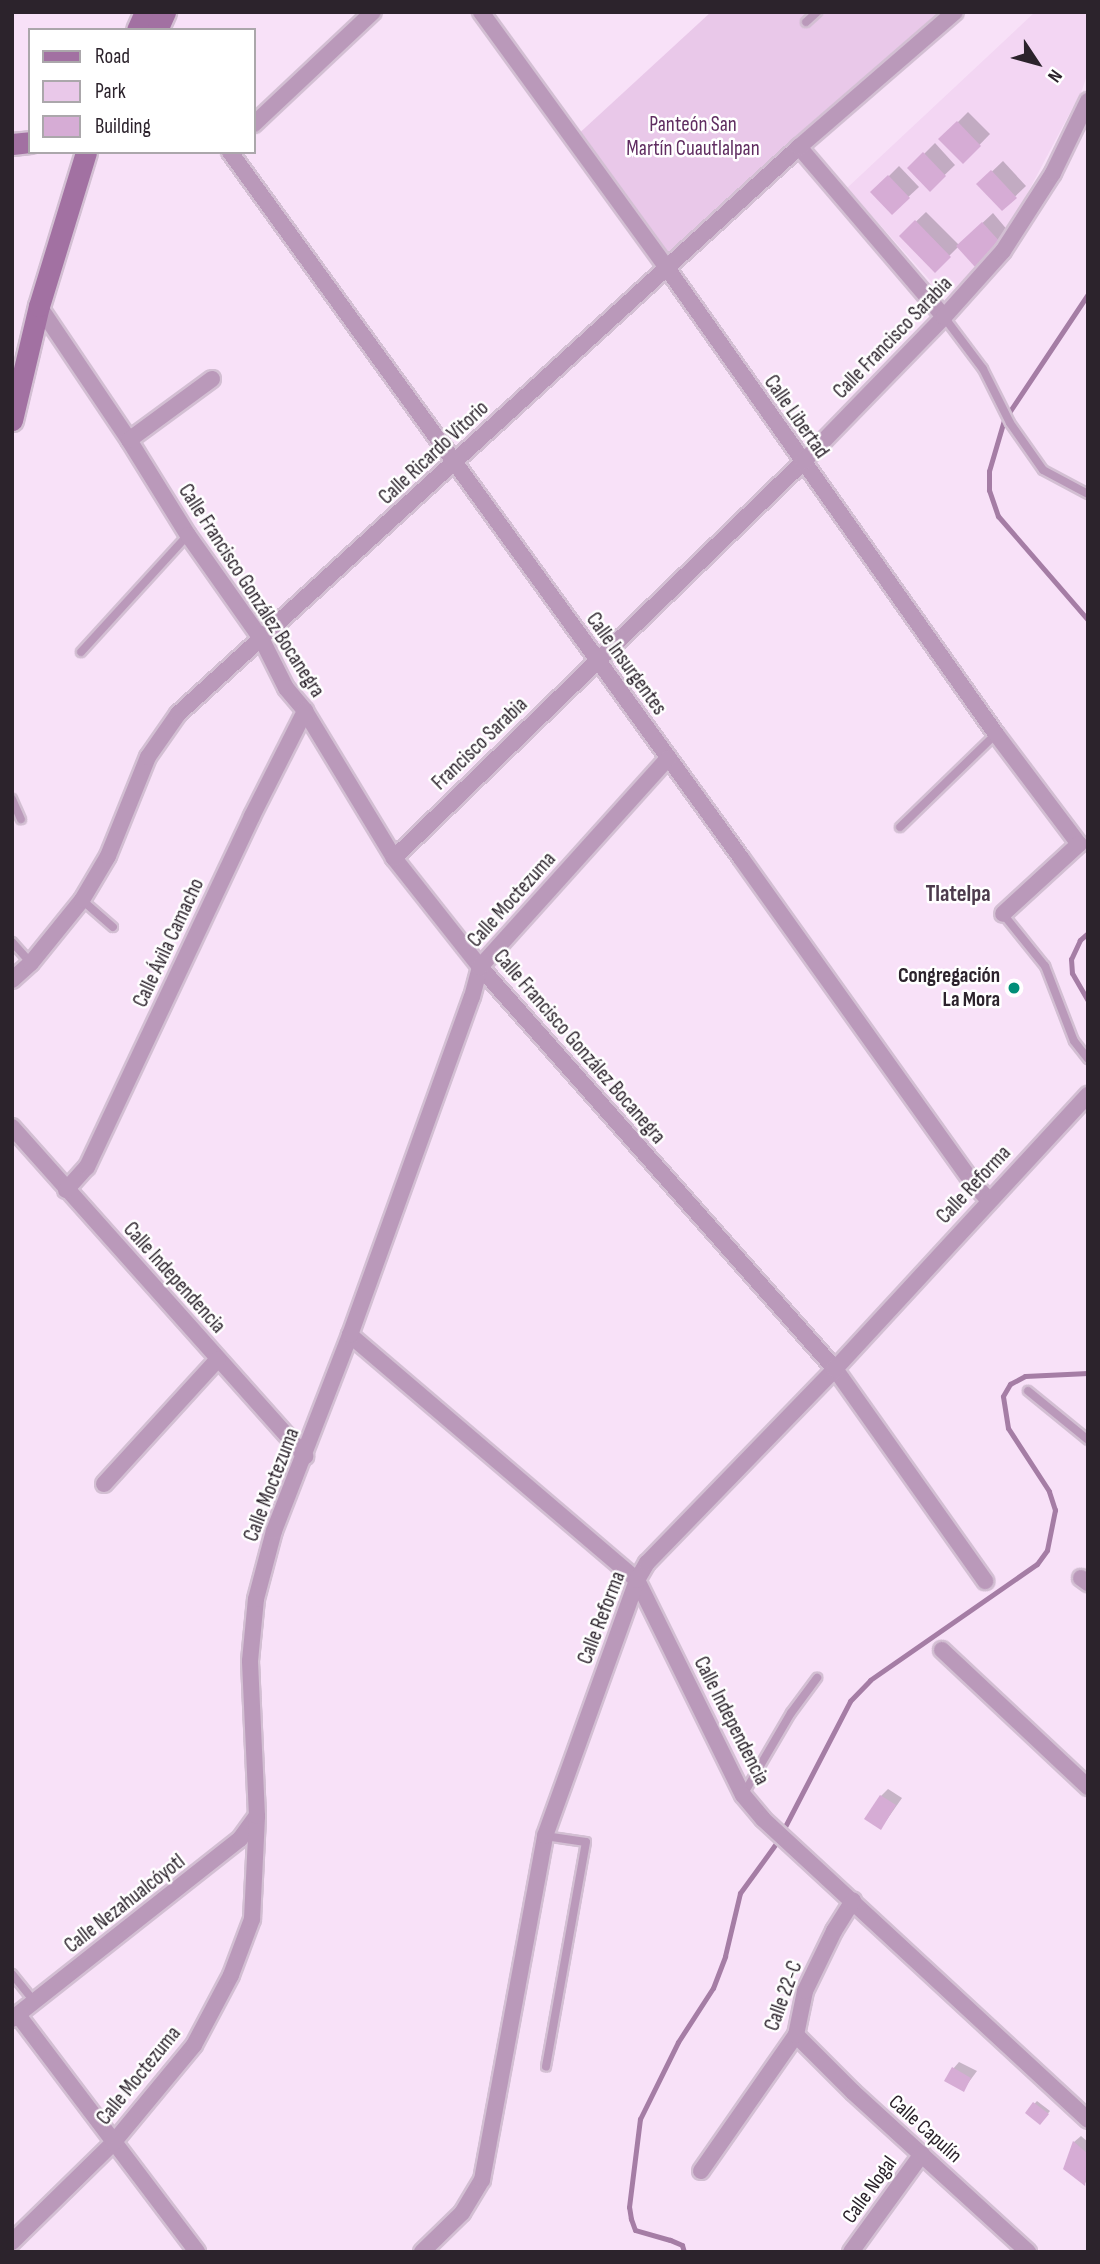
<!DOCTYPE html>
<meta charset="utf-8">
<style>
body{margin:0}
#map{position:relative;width:1100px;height:2264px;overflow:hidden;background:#f8e1f8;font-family:"Sofia Sans Condensed",sans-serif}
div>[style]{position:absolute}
.built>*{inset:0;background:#f3d6f3}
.green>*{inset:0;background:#e9c8e9}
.shadow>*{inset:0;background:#0003}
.stream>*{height:5px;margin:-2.5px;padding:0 2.5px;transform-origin:2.5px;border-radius:2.5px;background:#a57da5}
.building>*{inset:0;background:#d6acd5}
.roads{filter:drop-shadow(2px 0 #d3bfd3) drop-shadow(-2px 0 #d3bfd3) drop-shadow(0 2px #d3bfd3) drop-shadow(0 -2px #d3bfd3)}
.lane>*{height:8px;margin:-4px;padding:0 4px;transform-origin:4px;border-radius:4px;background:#ba99ba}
.street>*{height:16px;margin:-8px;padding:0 8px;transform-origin:8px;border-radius:8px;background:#ba99ba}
.secondary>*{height:21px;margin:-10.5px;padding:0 10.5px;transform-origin:10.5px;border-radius:10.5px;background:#a271a2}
.dots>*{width:19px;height:19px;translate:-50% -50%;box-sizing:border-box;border:4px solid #fff;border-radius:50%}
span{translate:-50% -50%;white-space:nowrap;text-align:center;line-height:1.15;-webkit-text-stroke:5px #fff;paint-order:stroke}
.park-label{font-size:21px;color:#602d61}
.street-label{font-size:21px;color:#2c232c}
.poi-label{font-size:21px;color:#2c232c;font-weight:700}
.right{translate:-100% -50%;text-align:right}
.neighbourhood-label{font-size:23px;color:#4c3a4c;font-weight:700}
.frame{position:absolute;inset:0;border:14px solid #2c232c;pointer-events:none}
.legend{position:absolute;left:28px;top:28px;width:228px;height:126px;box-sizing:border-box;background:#fff;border:2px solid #aba7ab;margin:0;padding:9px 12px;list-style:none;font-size:21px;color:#2c232c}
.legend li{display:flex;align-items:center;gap:14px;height:35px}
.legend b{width:35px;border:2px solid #aba7ab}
.north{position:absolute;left:1002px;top:28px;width:70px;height:70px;-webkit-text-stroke:5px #fff;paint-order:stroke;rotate:126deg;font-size:19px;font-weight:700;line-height:28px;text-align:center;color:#2c232c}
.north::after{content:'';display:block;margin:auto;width:24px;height:32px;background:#2c232c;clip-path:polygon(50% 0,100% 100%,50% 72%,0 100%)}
</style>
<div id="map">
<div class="built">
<div style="clip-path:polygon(1035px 12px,1088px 12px,1088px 72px,1082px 90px,1001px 243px,955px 288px,944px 278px,935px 286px,847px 188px)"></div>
</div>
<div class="green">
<div style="clip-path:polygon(711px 12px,943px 12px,669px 269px,574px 138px)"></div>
</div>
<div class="shadow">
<div style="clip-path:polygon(968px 112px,990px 134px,963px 162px,941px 139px)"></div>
<div style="clip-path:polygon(935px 143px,955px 165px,930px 189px,910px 168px)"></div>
<div style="clip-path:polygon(1003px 161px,1026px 186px,1002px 209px,979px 184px)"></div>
<div style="clip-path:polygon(899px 166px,919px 187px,892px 212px,873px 192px)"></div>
<div style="clip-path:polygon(926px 212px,959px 245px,993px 213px,1009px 232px,999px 242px,959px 246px,935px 270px,901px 236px)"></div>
<div style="clip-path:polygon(888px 1789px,902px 1798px,881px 1828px,881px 1796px)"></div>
<div style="clip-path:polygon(959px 2062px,977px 2071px,963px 2090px,953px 2069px)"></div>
<div style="clip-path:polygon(1037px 2101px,1050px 2111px,1040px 2123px,1027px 2112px)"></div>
<div style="clip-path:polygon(1081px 2136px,1088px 2142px,1088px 2180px,1085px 2183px,1065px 2169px,1074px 2142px)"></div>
</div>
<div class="stream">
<div style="left:1088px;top:294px;width:151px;rotate:123.7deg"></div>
<div style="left:1004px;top:420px;width:53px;rotate:106.4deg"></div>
<div style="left:989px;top:471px;width:19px;rotate:90deg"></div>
<div style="left:989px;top:490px;width:28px;rotate:71deg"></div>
<div style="left:998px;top:516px;width:138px;rotate:49.1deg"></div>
<div style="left:1088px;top:933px;width:11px;rotate:139deg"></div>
<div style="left:1080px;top:940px;width:21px;rotate:115deg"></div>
<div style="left:1071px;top:959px;width:14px;rotate:86deg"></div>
<div style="left:1072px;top:973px;width:32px;rotate:60deg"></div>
<div style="left:684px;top:2252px;width:7px;rotate:-106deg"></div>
<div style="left:682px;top:2245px;width:13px;rotate:-157deg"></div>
<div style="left:670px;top:2240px;width:36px;rotate:-164deg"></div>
<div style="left:635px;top:2230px;width:12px;rotate:-110deg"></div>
<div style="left:631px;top:2219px;width:12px;rotate:-99deg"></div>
<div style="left:629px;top:2207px;width:89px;rotate:-82.9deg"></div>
<div style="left:640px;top:2119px;width:86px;rotate:-63.7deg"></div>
<div style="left:678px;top:2042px;width:64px;rotate:-57.1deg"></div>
<div style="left:713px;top:1988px;width:34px;rotate:-69deg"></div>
<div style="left:725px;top:1956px;width:65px;rotate:-76.6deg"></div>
<div style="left:740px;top:1893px;width:63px;rotate:-54deg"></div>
<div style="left:777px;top:1842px;width:159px;rotate:-62.6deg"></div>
<div style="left:850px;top:1701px;width:29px;rotate:-46deg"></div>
<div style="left:870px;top:1680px;width:203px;rotate:-34.8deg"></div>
<div style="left:1037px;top:1564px;width:17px;rotate:-54deg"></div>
<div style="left:1047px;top:1550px;width:41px;rotate:-78.7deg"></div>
<div style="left:1055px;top:1510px;width:20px;rotate:-108deg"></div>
<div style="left:1049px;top:1491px;width:75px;rotate:-123.1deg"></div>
<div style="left:1008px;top:1428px;width:32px;rotate:-99deg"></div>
<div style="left:1003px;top:1396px;width:14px;rotate:-60deg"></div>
<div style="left:1010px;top:1384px;width:17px;rotate:-28deg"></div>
<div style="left:1025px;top:1376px;width:63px;rotate:-2.7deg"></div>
</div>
<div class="building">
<div style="clip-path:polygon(957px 121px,981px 146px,963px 164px,938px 139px)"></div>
<div style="clip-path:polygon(923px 152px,946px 176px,930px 192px,907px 168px)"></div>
<div style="clip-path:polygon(991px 170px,1017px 198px,1002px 211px,976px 184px)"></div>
<div style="clip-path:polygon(888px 175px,910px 198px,892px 215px,870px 192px)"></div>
<div style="clip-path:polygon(915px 220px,951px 257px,935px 273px,899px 236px)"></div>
<div style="clip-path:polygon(982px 222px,1001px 243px,975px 267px,956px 246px)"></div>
<div style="clip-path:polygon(880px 1795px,896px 1805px,881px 1830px,864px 1819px)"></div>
<div style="clip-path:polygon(952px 2067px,971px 2078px,964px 2092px,944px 2081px)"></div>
<div style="clip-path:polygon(1033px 2102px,1049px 2114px,1040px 2125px,1025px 2113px)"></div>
<div style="clip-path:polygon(1073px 2141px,1088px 2154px,1085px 2186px,1063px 2169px)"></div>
</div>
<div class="roads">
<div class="lane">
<div style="left:806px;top:22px;width:15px;rotate:-42deg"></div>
<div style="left:944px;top:317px;width:65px;rotate:53.1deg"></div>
<div style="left:983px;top:369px;width:60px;rotate:63.4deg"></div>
<div style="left:1010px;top:423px;width:57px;rotate:54.9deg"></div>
<div style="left:1043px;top:470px;width:51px;rotate:28.1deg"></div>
<div style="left:81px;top:652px;width:159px;rotate:-47.6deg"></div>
<div style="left:12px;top:799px;width:22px;rotate:66deg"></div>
<div style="left:900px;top:827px;width:134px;rotate:-44.1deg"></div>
<div style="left:82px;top:900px;width:41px;rotate:41.1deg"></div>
<div style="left:1003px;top:914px;width:67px;rotate:51.1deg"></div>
<div style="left:1045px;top:966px;width:80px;rotate:68.9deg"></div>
<div style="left:1074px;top:1041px;width:23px;rotate:52deg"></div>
<div style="left:12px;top:942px;width:28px;rotate:48deg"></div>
<div style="left:1028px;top:1391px;width:77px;rotate:39.2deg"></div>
<div style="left:743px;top:1795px;width:95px;rotate:-59.7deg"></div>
<div style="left:791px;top:1713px;width:44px;rotate:-53.4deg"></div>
<div style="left:545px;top:1836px;width:41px;rotate:8.3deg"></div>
<div style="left:586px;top:1842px;width:228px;rotate:100.1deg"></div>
<div style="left:12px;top:1974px;width:36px;rotate:51deg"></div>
</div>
<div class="street">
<div style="left:481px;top:12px;width:316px;rotate:54deg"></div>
<div style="left:667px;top:268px;width:570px;rotate:54.78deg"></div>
<div style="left:996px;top:734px;width:138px;rotate:53deg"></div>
<div style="left:1079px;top:844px;width:103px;rotate:137.4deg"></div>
<div style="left:254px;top:124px;width:163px;rotate:-43.3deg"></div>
<div style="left:799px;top:147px;width:223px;rotate:49.5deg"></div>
<div style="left:230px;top:152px;width:872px;rotate:54.1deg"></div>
<div style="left:741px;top:858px;width:397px;rotate:54.5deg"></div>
<div style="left:971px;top:1181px;width:26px;rotate:47deg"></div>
<div style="left:39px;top:306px;width:161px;rotate:56.1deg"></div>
<div style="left:129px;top:440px;width:112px;rotate:58.2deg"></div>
<div style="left:188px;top:535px;width:128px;rotate:54.8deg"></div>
<div style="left:262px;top:640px;width:54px;rotate:63.4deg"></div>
<div style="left:286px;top:688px;width:30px;rotate:50deg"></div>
<div style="left:305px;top:711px;width:172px;rotate:58.8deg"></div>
<div style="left:394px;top:858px;width:139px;rotate:51.7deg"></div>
<div style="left:480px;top:967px;width:536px;rotate:48.55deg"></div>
<div style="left:835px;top:1369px;width:260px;rotate:54.7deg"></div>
<div style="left:129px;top:440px;width:103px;rotate:-36.3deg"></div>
<div style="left:394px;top:858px;width:569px;rotate:-44.07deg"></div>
<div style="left:803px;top:462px;width:202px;rotate:-45.8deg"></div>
<div style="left:944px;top:317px;width:89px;rotate:-48.2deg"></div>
<div style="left:1003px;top:251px;width:93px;rotate:-57.3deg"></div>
<div style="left:1053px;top:173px;width:80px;rotate:-64.1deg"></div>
<div style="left:12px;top:980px;width:25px;rotate:-42deg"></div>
<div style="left:31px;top:963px;width:81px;rotate:-51deg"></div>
<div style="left:82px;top:900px;width:51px;rotate:-59.4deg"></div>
<div style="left:108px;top:856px;width:107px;rotate:-68deg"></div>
<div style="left:148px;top:757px;width:52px;rotate:-55.1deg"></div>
<div style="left:178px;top:714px;width:841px;rotate:-42.4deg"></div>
<div style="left:799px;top:147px;width:206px;rotate:-40.9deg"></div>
<div style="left:12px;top:1127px;width:441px;rotate:48.3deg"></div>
<div style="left:66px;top:1190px;width:31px;rotate:-48deg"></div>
<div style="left:87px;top:1167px;width:388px;rotate:-64.8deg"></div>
<div style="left:252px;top:816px;width:118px;rotate:-63.2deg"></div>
<div style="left:350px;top:1335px;width:377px;rotate:40.5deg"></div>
<div style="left:637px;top:1580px;width:240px;rotate:63.8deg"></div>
<div style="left:743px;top:1795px;width:31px;rotate:50deg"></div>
<div style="left:763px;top:1819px;width:443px;rotate:42.8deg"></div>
<div style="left:104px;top:1484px;width:169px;rotate:-47.6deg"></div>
<div style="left:1081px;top:1578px;width:9px;rotate:36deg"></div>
<div style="left:942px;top:1650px;width:200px;rotate:43.2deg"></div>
<div style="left:18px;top:2015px;width:297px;rotate:52.9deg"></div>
<div style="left:12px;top:2019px;width:290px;rotate:-38.3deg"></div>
<div style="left:240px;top:1839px;width:29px;rotate:-54deg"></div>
<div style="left:796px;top:2035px;width:81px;rotate:45deg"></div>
<div style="left:853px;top:2092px;width:237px;rotate:42.4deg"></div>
<div style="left:701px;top:2171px;width:166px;rotate:-55.1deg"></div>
<div style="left:796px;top:2035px;width:45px;rotate:-78.4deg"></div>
<div style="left:805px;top:1991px;width:67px;rotate:-64.2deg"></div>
<div style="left:834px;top:1931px;width:36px;rotate:-58deg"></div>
<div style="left:12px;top:2242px;width:141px;rotate:-44.4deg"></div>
<div style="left:113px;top:2143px;width:127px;rotate:-50.4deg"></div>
<div style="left:194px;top:2045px;width:79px;rotate:-62.1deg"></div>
<div style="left:231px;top:1975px;width:60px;rotate:-69.4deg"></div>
<div style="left:252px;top:1919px;width:103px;rotate:-87.2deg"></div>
<div style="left:257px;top:1816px;width:155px;rotate:-92.6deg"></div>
<div style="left:250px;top:1661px;width:62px;rotate:-84.5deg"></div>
<div style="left:256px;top:1599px;width:70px;rotate:-75.2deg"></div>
<div style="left:274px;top:1531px;width:210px;rotate:-68.8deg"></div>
<div style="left:350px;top:1335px;width:359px;rotate:-70.2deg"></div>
<div style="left:472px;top:997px;width:31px;rotate:-75deg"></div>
<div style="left:480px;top:967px;width:281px;rotate:-48deg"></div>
<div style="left:422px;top:2252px;width:56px;rotate:-44.3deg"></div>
<div style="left:462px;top:2213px;width:39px;rotate:-59deg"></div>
<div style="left:482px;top:2180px;width:350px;rotate:-79.6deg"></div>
<div style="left:545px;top:1836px;width:272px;rotate:-70.2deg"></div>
<div style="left:637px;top:1580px;width:20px;rotate:-60deg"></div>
<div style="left:647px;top:1563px;width:270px;rotate:-45.9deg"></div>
<div style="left:835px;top:1369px;width:373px;rotate:-47.3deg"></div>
<div style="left:851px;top:2252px;width:121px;rotate:-54.1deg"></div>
</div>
<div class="secondary">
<div style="left:137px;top:30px;width:20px;rotate:-66deg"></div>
<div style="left:157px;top:30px;width:20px;rotate:-66deg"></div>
<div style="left:12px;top:144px;width:18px;rotate:-6deg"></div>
<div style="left:12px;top:420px;width:117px;rotate:-76.7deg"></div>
<div style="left:39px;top:306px;width:161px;rotate:-73deg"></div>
</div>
</div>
<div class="dots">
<div style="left:1014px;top:988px;background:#008e78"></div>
</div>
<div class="park-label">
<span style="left:693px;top:137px">Panteón San<br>Martín Cuautlalpan</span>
</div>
<div class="street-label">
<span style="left:893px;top:338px;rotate:-46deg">Calle Francisco Sarabia</span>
<span style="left:796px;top:417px;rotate:55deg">Calle Libertad</span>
<span style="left:434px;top:453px;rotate:-43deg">Calle Ricardo Vitorio</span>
<span style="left:251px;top:591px;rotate:57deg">Calle Francisco González Bocanegra</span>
<span style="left:626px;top:664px;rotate:54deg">Calle Insurgentes</span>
<span style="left:480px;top:744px;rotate:-44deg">Francisco Sarabia</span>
<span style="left:512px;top:900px;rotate:-48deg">Calle Moctezuma</span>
<span style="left:169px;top:943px;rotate:-65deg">Calle Ávila Camacho</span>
<span style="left:579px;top:1047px;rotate:49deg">Calle Francisco González Bocanegra</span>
<span style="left:974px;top:1185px;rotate:-47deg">Calle Reforma</span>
<span style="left:174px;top:1278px;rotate:48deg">Calle Independencia</span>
<span style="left:272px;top:1485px;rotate:-69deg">Calle Moctezuma</span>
<span style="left:602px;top:1618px;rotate:-69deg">Calle Reforma</span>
<span style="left:731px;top:1721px;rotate:63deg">Calle Independencia</span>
<span style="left:125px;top:1904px;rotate:-38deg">Calle Nezahualcóyotl</span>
<span style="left:784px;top:1996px;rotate:-70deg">Calle 22-C</span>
<span style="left:139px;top:2076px;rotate:-51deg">Calle Moctezuma</span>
<span style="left:925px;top:2129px;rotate:42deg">Calle Capulín</span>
<span style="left:870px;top:2190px;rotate:-54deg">Calle Nogal</span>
</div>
<div class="poi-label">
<span class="right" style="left:1000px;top:988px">Congregación<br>La Mora</span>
</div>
<div class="neighbourhood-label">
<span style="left:958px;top:894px">Tlatelpa</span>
</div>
<div class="frame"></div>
<ul class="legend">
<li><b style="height:9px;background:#a271a2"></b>Road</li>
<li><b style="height:19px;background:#e9c8e9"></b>Park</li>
<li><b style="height:19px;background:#d6acd5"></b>Building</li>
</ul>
<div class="north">N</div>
</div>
